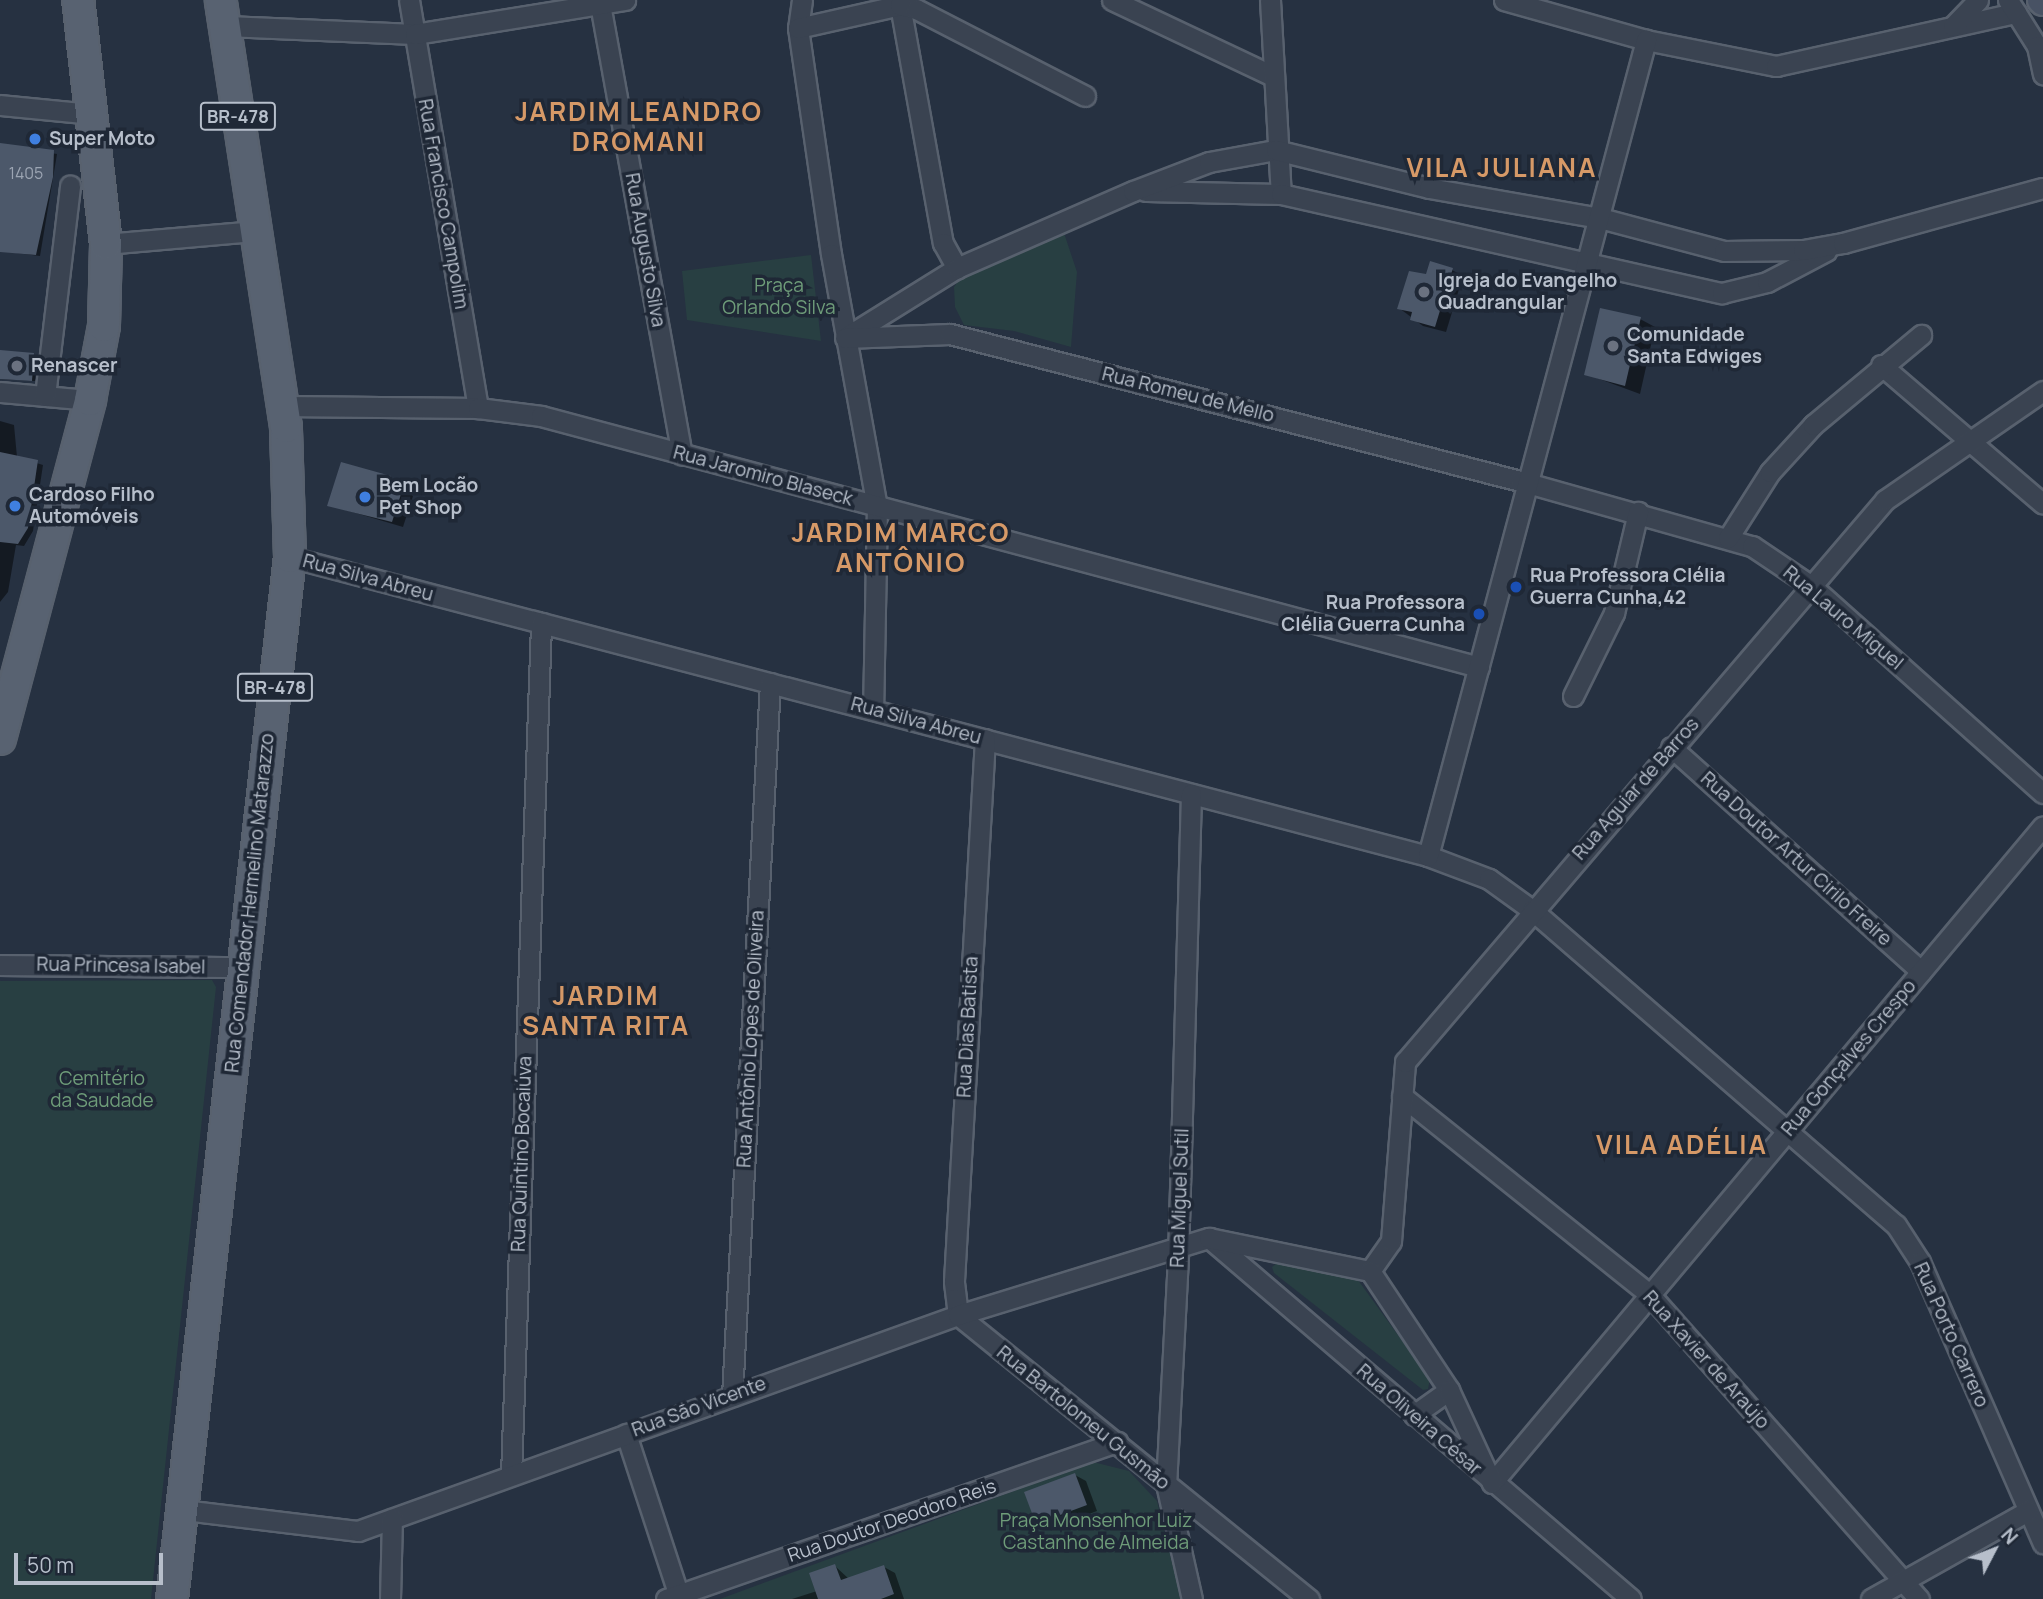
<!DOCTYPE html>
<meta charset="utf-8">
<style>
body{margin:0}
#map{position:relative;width:2043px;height:1599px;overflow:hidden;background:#263141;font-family:Manrope,sans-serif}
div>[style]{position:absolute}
.green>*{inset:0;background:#283f42}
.shadow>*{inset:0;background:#0007}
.building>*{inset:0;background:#4c586a}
.roads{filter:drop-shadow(2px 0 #58616e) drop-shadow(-2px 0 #58616e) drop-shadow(0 2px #58616e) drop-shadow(0 -2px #58616e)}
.street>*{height:19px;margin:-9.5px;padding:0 9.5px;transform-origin:9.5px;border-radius:9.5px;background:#3a4351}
.secondary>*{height:26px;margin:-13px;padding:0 13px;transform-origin:13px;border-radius:13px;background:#485264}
.primary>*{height:30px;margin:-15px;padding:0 15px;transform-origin:15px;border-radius:15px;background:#586271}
.dots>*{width:19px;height:19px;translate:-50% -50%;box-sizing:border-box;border:4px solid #1f2836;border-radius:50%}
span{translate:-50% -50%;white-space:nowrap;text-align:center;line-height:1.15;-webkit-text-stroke:7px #1f2836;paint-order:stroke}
.number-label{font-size:16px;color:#9ca5b3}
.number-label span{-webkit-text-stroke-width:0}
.shield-label span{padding:2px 5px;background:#1f2836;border:2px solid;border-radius:5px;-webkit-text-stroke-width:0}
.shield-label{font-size:18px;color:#b7bfcb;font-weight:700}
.poi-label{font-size:19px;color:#b7bfcb;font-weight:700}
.left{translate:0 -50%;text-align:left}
.right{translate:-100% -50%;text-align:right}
.street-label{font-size:19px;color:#b7bfcb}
.park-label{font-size:19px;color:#6e9c79}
.district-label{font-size:26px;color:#d69967;font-weight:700;letter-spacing:2px}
.north{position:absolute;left:1959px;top:1515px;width:70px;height:70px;-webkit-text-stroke:5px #1f2836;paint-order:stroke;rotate:48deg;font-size:19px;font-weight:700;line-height:28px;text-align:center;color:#b7bfcb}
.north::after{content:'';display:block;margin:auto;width:24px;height:32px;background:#b7bfcb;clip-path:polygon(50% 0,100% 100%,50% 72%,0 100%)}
.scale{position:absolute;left:14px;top:1553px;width:149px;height:32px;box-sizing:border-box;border:4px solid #b7bfcb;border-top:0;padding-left:9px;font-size:21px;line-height:24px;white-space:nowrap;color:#b7bfcb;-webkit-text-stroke:5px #1f2836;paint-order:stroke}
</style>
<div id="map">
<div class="green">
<div style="clip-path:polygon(1064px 233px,1077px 272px,1071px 347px,1014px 331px,964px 325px,955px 307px,954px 287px,964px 273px)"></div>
<div style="clip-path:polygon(811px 255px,821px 341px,687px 320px,682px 271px)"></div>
<div style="clip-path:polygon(212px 980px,216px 987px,151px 1599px,0 1599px,0 981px)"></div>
<div style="clip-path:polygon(1281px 1260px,1355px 1276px,1430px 1379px,1428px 1389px,1423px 1390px,1274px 1273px,1272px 1267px)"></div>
<div style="clip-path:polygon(1093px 1462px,1129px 1471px,1157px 1501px,1181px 1599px,720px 1599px)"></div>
</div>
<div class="shadow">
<div style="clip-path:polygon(0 145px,57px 154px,40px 256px,0 251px)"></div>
<div style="clip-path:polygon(1452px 270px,1463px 276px,1446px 332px,1423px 326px,1399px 308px,1428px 276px)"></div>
<div style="clip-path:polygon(1640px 319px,1655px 327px,1640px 394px,1586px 374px)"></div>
<div style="clip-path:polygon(0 352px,37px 356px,35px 381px,0 379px)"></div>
<div style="clip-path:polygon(0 421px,14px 425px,17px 457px,43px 465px,33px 531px,24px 546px,16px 545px,8px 592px,0 602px)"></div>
<div style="clip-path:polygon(390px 478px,413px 496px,403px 527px,329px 505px)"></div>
<div style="clip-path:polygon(1075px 1475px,1086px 1481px,1097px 1511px,1049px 1529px,1038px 1523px)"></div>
<div style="clip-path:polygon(835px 1566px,849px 1579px,884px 1567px,895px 1573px,904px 1599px,792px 1599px,817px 1591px)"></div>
</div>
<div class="building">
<div style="clip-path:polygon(0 143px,54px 150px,53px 177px,36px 255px,0 252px)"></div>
<div style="clip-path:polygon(1430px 261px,1453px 268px,1435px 327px,1410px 320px,1412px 312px,1397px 309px,1409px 271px,1426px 274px)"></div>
<div style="clip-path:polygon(1600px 308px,1641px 317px,1625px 386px,1584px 375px)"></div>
<div style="clip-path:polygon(0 350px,34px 353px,32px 381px,0 379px)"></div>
<div style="clip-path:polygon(0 452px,38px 460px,28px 528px,18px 544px,0 542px)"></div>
<div style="clip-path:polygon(341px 462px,391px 476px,390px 487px,403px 488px,392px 522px,327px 506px)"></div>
<div style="clip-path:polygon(1075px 1473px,1087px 1505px,1036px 1524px,1024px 1492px)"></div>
<div style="clip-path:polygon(835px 1564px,841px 1580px,884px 1565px,894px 1594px,881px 1599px,818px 1599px,809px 1573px)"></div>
</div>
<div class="roads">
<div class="street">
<div style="left:409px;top:0;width:414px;rotate:80.4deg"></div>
<div style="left:802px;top:0;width:28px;rotate:98deg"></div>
<div style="left:798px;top:28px;width:228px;rotate:81.7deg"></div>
<div style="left:831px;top:254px;width:256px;rotate:79.7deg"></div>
<div style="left:877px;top:506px;width:204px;rotate:91.1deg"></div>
<div style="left:1112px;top:0;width:178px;rotate:25.3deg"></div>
<div style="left:1270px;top:0;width:194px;rotate:86.8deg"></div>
<div style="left:1504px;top:0;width:148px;rotate:15.7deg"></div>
<div style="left:1646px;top:40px;width:133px;rotate:11.3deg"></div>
<div style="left:1776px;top:66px;width:246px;rotate:-12.5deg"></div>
<div style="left:2008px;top:0;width:54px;rotate:57.8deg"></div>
<div style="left:2037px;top:46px;width:29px;rotate:78deg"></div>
<div style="left:600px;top:4px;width:458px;rotate:79.7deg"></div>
<div style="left:900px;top:5px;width:242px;rotate:79.8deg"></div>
<div style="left:943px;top:243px;width:29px;rotate:61deg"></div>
<div style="left:226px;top:26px;width:189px;rotate:2.4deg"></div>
<div style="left:415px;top:34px;width:213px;rotate:-9.2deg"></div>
<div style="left:1953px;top:26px;width:36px;rotate:-46deg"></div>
<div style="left:798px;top:28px;width:105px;rotate:-12.7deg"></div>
<div style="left:900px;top:5px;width:16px;rotate:14deg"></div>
<div style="left:916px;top:9px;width:190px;rotate:27.2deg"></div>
<div style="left:0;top:105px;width:92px;rotate:5.6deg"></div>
<div style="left:1145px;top:191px;width:136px;rotate:1.3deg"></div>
<div style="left:1281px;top:194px;width:452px;rotate:12.7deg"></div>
<div style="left:1722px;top:293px;width:46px;rotate:-13.7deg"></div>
<div style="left:1767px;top:282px;width:67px;rotate:-27.7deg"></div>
<div style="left:106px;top:244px;width:150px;rotate:-5deg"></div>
<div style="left:846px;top:337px;width:131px;rotate:-31.9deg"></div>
<div style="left:957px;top:268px;width:192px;rotate:-23.6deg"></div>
<div style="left:1133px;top:191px;width:81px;rotate:-20.9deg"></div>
<div style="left:1209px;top:162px;width:68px;rotate:-10.2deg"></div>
<div style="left:1276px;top:150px;width:158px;rotate:13.9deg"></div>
<div style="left:1429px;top:188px;width:174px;rotate:10deg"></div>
<div style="left:1600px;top:218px;width:128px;rotate:14.9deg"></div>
<div style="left:1724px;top:251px;width:79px;rotate:-0.7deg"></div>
<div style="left:1803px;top:250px;width:41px;rotate:-9.9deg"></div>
<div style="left:1843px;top:243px;width:207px;rotate:-15.4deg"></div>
<div style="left:845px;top:338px;width:105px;rotate:-2.2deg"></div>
<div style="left:950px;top:334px;width:589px;rotate:14.46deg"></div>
<div style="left:1520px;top:481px;width:241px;rotate:15.7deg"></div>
<div style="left:1752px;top:546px;width:70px;rotate:33.9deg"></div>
<div style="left:1810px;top:585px;width:312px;rotate:41.8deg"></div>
<div style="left:1881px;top:365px;width:213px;rotate:40.6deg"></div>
<div style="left:0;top:392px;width:90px;rotate:5.1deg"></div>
<div style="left:45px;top:396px;width:212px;rotate:-83.2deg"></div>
<div style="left:283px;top:406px;width:195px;rotate:0.6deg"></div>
<div style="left:478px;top:408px;width:64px;rotate:7.2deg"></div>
<div style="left:541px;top:416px;width:971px;rotate:14.98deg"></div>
<div style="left:1728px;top:538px;width:78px;rotate:-57.5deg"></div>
<div style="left:1770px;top:472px;width:64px;rotate:-47.5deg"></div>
<div style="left:1813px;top:425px;width:141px;rotate:-39.8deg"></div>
<div style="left:290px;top:557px;width:1177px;rotate:14.72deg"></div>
<div style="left:1428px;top:856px;width:65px;rotate:20.7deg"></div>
<div style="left:1489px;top:879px;width:53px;rotate:35.8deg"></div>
<div style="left:1532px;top:910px;width:481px;rotate:40.9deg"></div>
<div style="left:1896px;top:1225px;width:44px;rotate:57deg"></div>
<div style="left:1920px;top:1262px;width:307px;rotate:66.4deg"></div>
<div style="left:1573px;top:696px;width:93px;rotate:-63.7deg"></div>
<div style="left:1614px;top:613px;width:104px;rotate:-76.6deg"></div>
<div style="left:1671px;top:747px;width:336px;rotate:41.9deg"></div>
<div style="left:1191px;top:794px;width:463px;rotate:91.6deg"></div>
<div style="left:1178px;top:1257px;width:227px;rotate:93deg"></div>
<div style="left:1166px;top:1484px;width:118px;rotate:77.3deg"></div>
<div style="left:1428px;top:856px;width:845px;rotate:-75.04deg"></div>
<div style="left:0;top:965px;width:243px;rotate:0.5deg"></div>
<div style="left:1402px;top:1096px;width:318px;rotate:38.7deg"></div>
<div style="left:1650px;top:1295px;width:406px;rotate:48.5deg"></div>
<div style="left:1209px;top:1238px;width:555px;rotate:40.55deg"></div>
<div style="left:1370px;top:1271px;width:37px;rotate:-55deg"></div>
<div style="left:1391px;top:1241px;width:180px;rotate:-85.5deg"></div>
<div style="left:1405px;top:1062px;width:739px;rotate:-49.5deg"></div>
<div style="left:1885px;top:500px;width:192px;rotate:-34.6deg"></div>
<div style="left:958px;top:1315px;width:34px;rotate:-97deg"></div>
<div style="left:954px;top:1281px;width:543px;rotate:-86.73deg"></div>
<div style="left:958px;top:1315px;width:452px;rotate:39deg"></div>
<div style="left:732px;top:1396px;width:714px;rotate:-86.95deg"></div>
<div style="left:1414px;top:1415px;width:43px;rotate:-35.5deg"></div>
<div style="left:626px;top:1434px;width:174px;rotate:71.9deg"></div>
<div style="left:511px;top:1475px;width:853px;rotate:-87.98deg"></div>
<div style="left:1492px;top:1483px;width:857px;rotate:-50.01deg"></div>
<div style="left:184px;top:1510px;width:175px;rotate:6.9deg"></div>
<div style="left:358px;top:1531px;width:638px;rotate:-19.8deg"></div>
<div style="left:958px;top:1315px;width:263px;rotate:-17.1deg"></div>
<div style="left:1209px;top:1238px;width:164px;rotate:11.6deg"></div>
<div style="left:1370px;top:1271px;width:143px;rotate:56.4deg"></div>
<div style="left:1449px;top:1390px;width:102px;rotate:65.2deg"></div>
<div style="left:390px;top:1599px;width:80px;rotate:-88.6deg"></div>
<div style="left:666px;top:1599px;width:478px;rotate:-19.2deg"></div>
<div style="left:1871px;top:1599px;width:180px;rotate:-29.3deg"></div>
</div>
<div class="secondary">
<div style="left:2041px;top:0;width:3px;rotate:45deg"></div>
</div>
<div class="primary">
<div style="left:0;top:739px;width:351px;rotate:-75.1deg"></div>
<div style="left:90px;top:400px;width:75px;rotate:-79.3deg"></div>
<div style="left:104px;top:326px;width:82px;rotate:-88.6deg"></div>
<div style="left:106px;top:244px;width:246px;rotate:-96.5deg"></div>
<div style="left:172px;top:1599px;width:1049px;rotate:-83.54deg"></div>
<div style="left:290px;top:557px;width:130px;rotate:-91.8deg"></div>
<div style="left:286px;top:427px;width:432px;rotate:-98.7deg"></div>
</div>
</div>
<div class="dots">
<div style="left:35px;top:139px;background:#3f7fe0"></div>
<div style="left:1424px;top:292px;background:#6b7280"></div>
<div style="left:1613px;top:346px;background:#6b7280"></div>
<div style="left:17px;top:366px;background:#6b7280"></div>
<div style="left:365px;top:497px;background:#3f7fe0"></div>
<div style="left:15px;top:506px;background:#3f7fe0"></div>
<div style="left:1516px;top:587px;background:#1a4fb4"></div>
<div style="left:1479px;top:614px;background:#1a4fb4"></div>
</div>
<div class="number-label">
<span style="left:26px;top:173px">1405</span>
</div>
<div class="shield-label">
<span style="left:238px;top:116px">BR-478</span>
<span style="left:275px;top:687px">BR-478</span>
</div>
<div class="poi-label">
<span class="left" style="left:49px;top:139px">Super Moto</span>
<span class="left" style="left:1438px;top:292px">Igreja do Evangelho<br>Quadrangular</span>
<span class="left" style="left:1627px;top:346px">Comunidade<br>Santa Edwiges</span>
<span class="left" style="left:31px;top:366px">Renascer</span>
<span class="left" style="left:379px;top:497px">Bem Locão<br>Pet Shop</span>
<span class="left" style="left:29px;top:506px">Cardoso Filho<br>Automóveis</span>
<span class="left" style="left:1530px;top:587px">Rua Professora Clélia<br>Guerra Cunha,42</span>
<span class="right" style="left:1465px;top:614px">Rua Professora<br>Clélia Guerra Cunha</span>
</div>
<div class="street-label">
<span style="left:443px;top:204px;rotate:80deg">Rua Francisco Campolim</span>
<span style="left:645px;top:250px;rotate:80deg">Rua Augusto Silva</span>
<span style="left:1188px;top:395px;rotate:14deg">Rua Romeu de Mello</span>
<span style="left:763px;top:476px;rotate:15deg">Rua Jaromiro Blaseck</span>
<span style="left:368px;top:578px;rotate:15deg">Rua Silva Abreu</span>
<span style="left:1843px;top:618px;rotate:40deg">Rua Lauro Miguel</span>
<span style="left:916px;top:721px;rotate:15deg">Rua Silva Abreu</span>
<span style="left:1636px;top:789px;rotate:-49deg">Rua Aguiar de Barros</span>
<span style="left:1796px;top:859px;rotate:42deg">Rua Doutor Artur Cirilo Freire</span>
<span style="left:250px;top:903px;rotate:-84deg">Rua Comendador Hermelino Matarazzo</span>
<span style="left:121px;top:966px;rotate:1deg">Rua Princesa Isabel</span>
<span style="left:968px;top:1027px;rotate:-87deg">Rua Dias Batista</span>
<span style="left:751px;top:1039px;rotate:-87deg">Rua Antônio Lopes de Oliveira</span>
<span style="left:1849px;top:1058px;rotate:-50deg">Rua Gonçalves Crespo</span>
<span style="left:522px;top:1154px;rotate:-88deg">Rua Quintino Bocaiúva</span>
<span style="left:1180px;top:1198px;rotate:-88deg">Rua Miguel Sutil</span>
<span style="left:1951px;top:1335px;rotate:66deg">Rua Porto Carrero</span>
<span style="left:1706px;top:1360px;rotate:48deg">Rua Xavier de Araújo</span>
<span style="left:699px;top:1407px;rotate:-20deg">Rua São Vicente</span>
<span style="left:1083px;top:1418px;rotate:39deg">Rua Bartolomeu Gusmão</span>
<span style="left:1419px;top:1420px;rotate:41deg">Rua Oliveira César</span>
<span style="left:892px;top:1521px;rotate:-19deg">Rua Doutor Deodoro Reis</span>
</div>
<div class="park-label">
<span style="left:779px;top:297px">Praça<br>Orlando Silva</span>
<span style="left:102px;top:1090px">Cemitério<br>da Saudade</span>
<span style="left:1096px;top:1532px">Praça Monsenhor Luiz<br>Castanho de Almeida</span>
</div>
<div class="district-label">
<span style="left:639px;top:127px">JARDIM LEANDRO<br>DROMANI</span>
<span style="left:1502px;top:168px">VILA JULIANA</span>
<span style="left:901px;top:548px">JARDIM MARCO<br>ANTÔNIO</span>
<span style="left:606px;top:1011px">JARDIM<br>SANTA RITA</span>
<span style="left:1682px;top:1145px">VILA ADÉLIA</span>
</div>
<div class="north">N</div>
<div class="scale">50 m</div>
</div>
